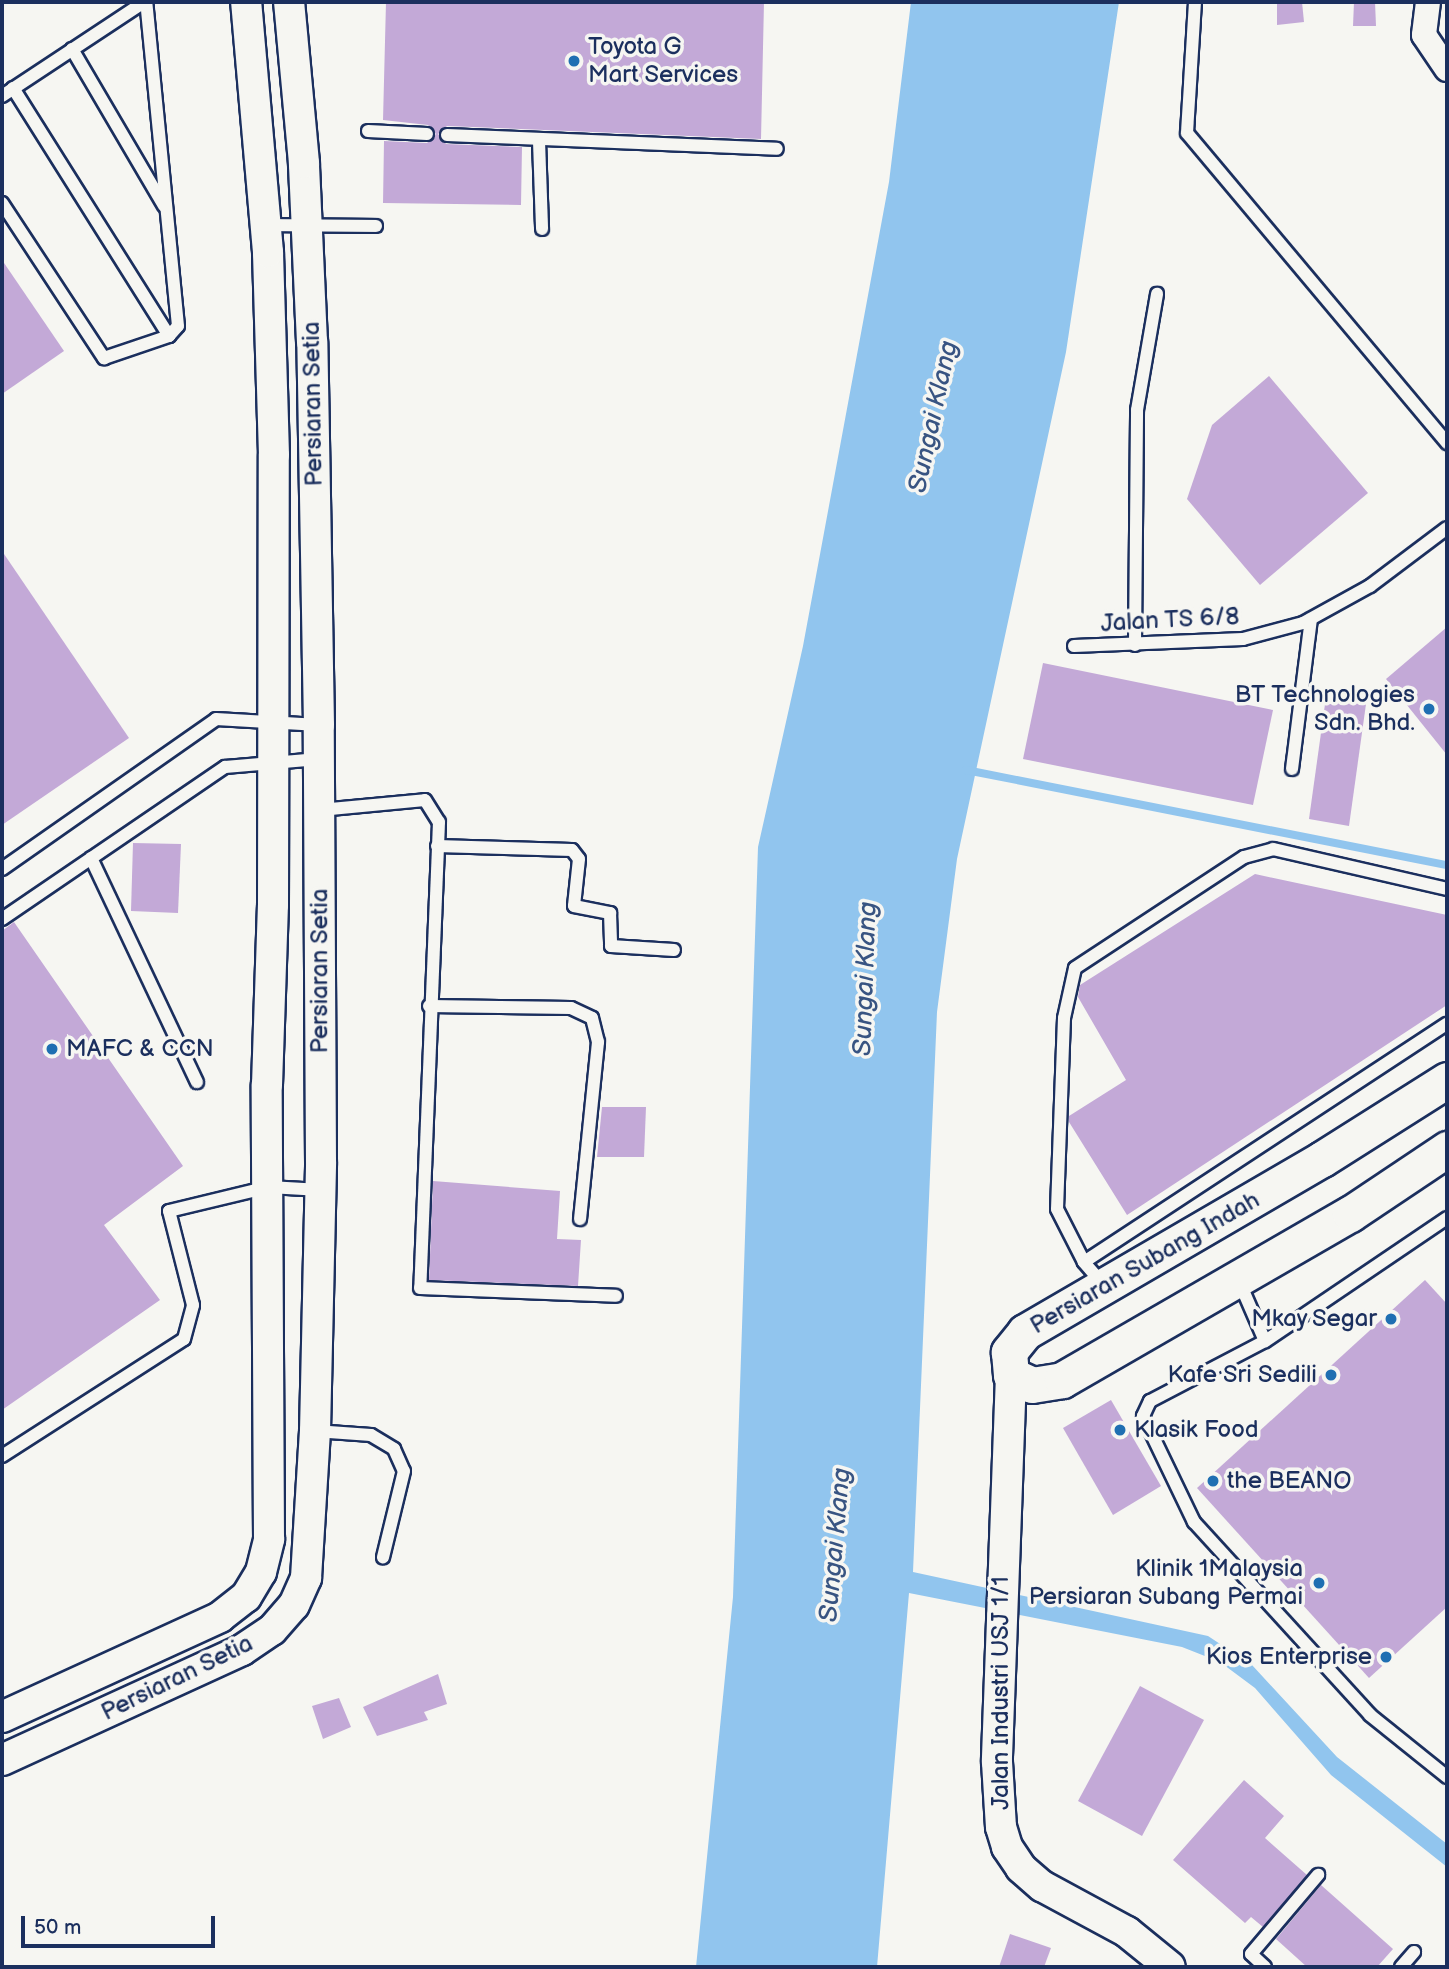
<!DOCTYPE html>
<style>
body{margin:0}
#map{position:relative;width:1449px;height:1969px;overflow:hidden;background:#f6f6f2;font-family:"Balsamiq Sans",sans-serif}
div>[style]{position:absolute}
.water>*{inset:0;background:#91c5ee}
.stream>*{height:8px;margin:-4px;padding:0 4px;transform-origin:4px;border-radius:4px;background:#91c5ee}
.building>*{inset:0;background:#c3a9d7}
.roads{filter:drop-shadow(2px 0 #1b2f5e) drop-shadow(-2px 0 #1b2f5e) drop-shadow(0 2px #1b2f5e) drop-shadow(0 -2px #1b2f5e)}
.service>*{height:12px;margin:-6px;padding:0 6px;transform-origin:6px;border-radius:6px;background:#f6f6f2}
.minor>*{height:24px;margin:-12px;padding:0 12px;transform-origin:12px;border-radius:12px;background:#f6f6f2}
.tertiary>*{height:30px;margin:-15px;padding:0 15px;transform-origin:15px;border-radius:15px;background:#f6f6f2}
.secondary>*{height:35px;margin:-17.5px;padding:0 17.5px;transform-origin:17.5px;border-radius:17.5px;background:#f6f6f2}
.dots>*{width:19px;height:19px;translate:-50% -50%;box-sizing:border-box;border:4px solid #f6f6f2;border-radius:50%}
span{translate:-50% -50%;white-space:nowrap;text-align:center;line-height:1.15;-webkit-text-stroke:7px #f6f6f2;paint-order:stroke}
.poi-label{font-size:24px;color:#1b2f5e}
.left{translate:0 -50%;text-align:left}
.right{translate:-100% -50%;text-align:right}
.street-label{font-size:24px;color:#1b2f5e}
.water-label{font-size:26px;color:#385482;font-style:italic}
.frame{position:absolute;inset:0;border:4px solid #1b2f5e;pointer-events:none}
.scale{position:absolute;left:21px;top:1916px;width:194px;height:32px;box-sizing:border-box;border:4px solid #1b2f5e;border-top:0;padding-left:9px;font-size:21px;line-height:24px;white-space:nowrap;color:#1b2f5e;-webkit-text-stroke:5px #f6f6f2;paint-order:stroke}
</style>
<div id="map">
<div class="water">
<div style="clip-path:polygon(911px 2px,1119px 2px,1066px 352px,957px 859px,937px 1012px,913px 1572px,1208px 1636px,1252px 1665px,1337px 1757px,1447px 1844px,1447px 1867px,1331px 1775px,1255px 1688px,1220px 1662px,1182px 1647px,909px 1593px,877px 1967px,696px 1967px,733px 1597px,758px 847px,803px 646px,889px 182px)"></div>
</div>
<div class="stream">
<div style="left:966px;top:770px;width:490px;rotate:11.2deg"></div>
</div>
<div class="building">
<div style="clip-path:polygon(386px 2px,764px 2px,761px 139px,447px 126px,438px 134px,446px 144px,522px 147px,521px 205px,383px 203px,384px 141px,427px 143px,436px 134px,428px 125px,383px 120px)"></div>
<div style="clip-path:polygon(1277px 2px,1302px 2px,1304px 22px,1277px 25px)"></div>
<div style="clip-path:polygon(1354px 2px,1375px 2px,1376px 26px,1353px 26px)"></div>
<div style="clip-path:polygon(2px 260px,64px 351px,2px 394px)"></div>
<div style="clip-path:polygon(1269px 376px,1368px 493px,1260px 585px,1187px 499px,1212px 425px)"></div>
<div style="clip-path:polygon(2px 551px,129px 738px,2px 825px)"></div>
<div style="clip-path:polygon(1447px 627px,1447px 755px,1386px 679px)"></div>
<div style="clip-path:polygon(1043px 663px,1273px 710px,1253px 805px,1023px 759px)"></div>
<div style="clip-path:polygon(1326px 697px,1366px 704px,1349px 826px,1309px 819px)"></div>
<div style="clip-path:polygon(133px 843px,181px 844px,178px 913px,131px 911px)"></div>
<div style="clip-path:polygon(1255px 874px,1447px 915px,1447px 1005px,1127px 1215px,1069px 1122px,1069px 1116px,1126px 1080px,1078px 997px,1080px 985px)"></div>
<div style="clip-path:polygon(14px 922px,183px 1166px,104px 1225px,160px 1300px,2px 1410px,2px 931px)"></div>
<div style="clip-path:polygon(602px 1107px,646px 1107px,644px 1157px,597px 1157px)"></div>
<div style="clip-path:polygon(433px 1181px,560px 1191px,557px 1239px,581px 1240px,578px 1286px,429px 1280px)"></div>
<div style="clip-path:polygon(1425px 1280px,1447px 1304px,1447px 1607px,1369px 1678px,1197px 1488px)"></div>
<div style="clip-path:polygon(1111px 1400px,1161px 1486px,1113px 1515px,1063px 1428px)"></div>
<div style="clip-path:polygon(438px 1674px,447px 1704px,424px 1712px,428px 1720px,377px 1736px,363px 1707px)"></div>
<div style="clip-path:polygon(1140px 1686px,1204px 1720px,1142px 1836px,1078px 1801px)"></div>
<div style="clip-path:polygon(339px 1698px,351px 1727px,323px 1739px,312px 1706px)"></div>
<div style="clip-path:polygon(1244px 1780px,1284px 1816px,1265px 1838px,1307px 1875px,1263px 1927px,1251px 1917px,1245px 1923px,1173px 1860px)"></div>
<div style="clip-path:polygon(1321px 1885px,1393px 1949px,1377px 1967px,1307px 1967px,1276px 1939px)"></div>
<div style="clip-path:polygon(1010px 1934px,1051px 1948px,1044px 1967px,999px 1967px)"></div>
</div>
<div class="roads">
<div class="service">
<div style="left:1195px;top:2px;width:131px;rotate:93.5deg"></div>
<div style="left:1187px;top:133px;width:405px;rotate:50deg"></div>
<div style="left:72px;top:49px;width:182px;rotate:59.6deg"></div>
<div style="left:13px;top:88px;width:293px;rotate:57.8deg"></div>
<div style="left:2px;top:96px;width:170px;rotate:-33.5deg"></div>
<div style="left:368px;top:131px;width:59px;rotate:2.9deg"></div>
<div style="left:447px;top:135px;width:330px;rotate:2.4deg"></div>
<div style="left:539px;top:141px;width:88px;rotate:88deg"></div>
<div style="left:2px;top:203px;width:186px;rotate:56.7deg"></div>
<div style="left:104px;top:358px;width:69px;rotate:-18.7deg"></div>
<div style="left:169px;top:336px;width:13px;rotate:-48deg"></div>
<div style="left:178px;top:326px;width:326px;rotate:-95.6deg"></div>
<div style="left:266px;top:225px;width:110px;rotate:0.5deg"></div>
<div style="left:1135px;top:645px;width:235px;rotate:-89.5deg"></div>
<div style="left:1137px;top:410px;width:118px;rotate:-80.2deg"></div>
<div style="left:1074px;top:646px;width:169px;rotate:-2.4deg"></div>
<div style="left:1243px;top:639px;width:62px;rotate:-14.9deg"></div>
<div style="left:1303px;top:623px;width:77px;rotate:-28.9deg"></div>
<div style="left:1370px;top:586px;width:96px;rotate:-37deg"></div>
<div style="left:1292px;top:769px;width:151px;rotate:-82.8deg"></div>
<div style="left:320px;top:810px;width:105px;rotate:-5.4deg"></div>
<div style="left:425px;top:800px;width:26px;rotate:58deg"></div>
<div style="left:439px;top:822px;width:466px;rotate:92.3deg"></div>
<div style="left:420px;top:1288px;width:196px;rotate:2.3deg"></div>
<div style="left:437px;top:846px;width:135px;rotate:1.7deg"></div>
<div style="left:572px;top:850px;width:11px;rotate:52deg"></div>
<div style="left:579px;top:859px;width:47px;rotate:96.1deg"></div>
<div style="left:574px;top:906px;width:37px;rotate:11deg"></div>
<div style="left:610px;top:913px;width:33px;rotate:88deg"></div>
<div style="left:611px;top:946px;width:63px;rotate:3.6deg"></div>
<div style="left:91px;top:858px;width:248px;rotate:64.7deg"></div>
<div style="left:2px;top:869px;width:261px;rotate:-35deg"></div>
<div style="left:216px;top:719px;width:103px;rotate:3.3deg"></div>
<div style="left:2px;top:919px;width:270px;rotate:-34.3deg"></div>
<div style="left:225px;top:767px;width:94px;rotate:-4.9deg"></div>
<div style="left:429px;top:1006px;width:142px;rotate:0.8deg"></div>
<div style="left:571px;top:1008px;width:23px;rotate:25deg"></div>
<div style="left:592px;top:1018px;width:25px;rotate:76deg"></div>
<div style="left:598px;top:1042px;width:178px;rotate:95.8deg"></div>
<div style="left:1447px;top:1218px;width:220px;rotate:145.9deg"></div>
<div style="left:1265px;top:1341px;width:130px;rotate:152.4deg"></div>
<div style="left:1150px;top:1401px;width:17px;rotate:115deg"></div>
<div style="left:1143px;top:1416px;width:118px;rotate:64.3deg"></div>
<div style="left:1194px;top:1522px;width:261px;rotate:47.6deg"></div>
<div style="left:1370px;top:1715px;width:99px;rotate:38.8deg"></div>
<div style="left:1084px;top:1262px;width:59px;rotate:-117deg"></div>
<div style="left:1057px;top:1209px;width:191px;rotate:-87.9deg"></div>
<div style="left:1064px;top:1018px;width:51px;rotate:-77.6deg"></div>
<div style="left:1075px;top:968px;width:202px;rotate:-33.3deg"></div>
<div style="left:1244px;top:857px;width:30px;rotate:-15deg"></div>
<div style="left:1273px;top:849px;width:179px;rotate:12.9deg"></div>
<div style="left:1239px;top:1281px;width:65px;rotate:66.6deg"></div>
<div style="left:1102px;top:1283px;width:28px;rotate:-131deg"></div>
<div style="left:1084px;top:1262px;width:434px;rotate:-33.3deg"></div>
<div style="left:315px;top:1431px;width:56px;rotate:4.1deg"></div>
<div style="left:371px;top:1435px;width:27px;rotate:31deg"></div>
<div style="left:394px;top:1449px;width:24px;rotate:66deg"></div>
<div style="left:404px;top:1471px;width:89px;rotate:103.7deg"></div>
<div style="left:2px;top:1456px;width:216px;rotate:-32.7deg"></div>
<div style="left:184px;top:1339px;width:35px;rotate:-75deg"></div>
<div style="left:193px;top:1305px;width:97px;rotate:-104.3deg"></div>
<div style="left:169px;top:1211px;width:103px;rotate:-13.5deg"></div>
<div style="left:269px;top:1187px;width:52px;rotate:3.3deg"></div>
<div style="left:1265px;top:1967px;width:19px;rotate:-137deg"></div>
<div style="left:1251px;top:1954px;width:104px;rotate:-49.7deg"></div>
<div style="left:1401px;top:1967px;width:20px;rotate:-49deg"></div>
</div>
<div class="minor">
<div style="left:1428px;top:2px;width:33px;rotate:97deg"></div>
<div style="left:1424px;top:35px;width:41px;rotate:55.9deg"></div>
</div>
<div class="tertiary">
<div style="left:1011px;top:1375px;width:387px;rotate:92.1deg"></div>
<div style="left:997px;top:1762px;width:65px;rotate:86.5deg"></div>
<div style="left:1001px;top:1827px;width:21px;rotate:73deg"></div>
<div style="left:1007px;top:1847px;width:25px;rotate:56deg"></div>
<div style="left:1021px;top:1868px;width:28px;rotate:41deg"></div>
<div style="left:1042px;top:1886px;width:97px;rotate:28.4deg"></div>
<div style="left:1127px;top:1932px;width:55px;rotate:39.1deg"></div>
<div style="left:2px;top:1717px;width:240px;rotate:-24.6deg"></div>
<div style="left:220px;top:1617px;width:33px;rotate:-38deg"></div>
<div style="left:246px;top:1597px;width:29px;rotate:-59deg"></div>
<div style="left:261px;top:1572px;width:34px;rotate:-76deg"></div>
<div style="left:269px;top:1539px;width:454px;rotate:-90.3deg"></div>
<div style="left:267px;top:1085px;width:180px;rotate:-88.1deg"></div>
<div style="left:273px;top:905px;width:450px;rotate:-89.9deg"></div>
<div style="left:274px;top:455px;width:203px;rotate:-91.7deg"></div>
<div style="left:268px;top:252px;width:251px;rotate:-95deg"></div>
<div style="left:2px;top:1760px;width:264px;rotate:-24.6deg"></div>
<div style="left:242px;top:1650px;width:36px;rotate:-34deg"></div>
<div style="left:272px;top:1630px;width:33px;rotate:-49deg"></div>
<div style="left:294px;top:1605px;width:30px;rotate:-66deg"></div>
<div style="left:306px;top:1578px;width:147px;rotate:-86.5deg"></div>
<div style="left:315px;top:1431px;width:269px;rotate:-88.7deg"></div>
<div style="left:321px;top:1162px;width:437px;rotate:-90.3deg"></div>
<div style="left:319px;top:725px;width:383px;rotate:-91deg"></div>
<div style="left:312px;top:342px;width:179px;rotate:-92.6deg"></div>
<div style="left:304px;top:163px;width:162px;rotate:-95.3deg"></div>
</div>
<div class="secondary">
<div style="left:1447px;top:1080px;width:148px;rotate:147.7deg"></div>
<div style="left:1322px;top:1159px;width:344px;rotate:149.8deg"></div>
<div style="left:1025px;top:1332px;width:26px;rotate:129deg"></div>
<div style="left:1009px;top:1352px;width:23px;rotate:85deg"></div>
<div style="left:1011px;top:1375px;width:23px;rotate:25deg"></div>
<div style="left:1032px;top:1385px;width:30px;rotate:-9deg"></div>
<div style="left:1062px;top:1380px;width:332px;rotate:-30deg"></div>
<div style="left:1350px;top:1214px;width:117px;rotate:-33.8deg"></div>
</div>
</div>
<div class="dots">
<div style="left:574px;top:61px;background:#1f6fb2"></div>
<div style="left:1429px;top:709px;background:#1f6fb2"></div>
<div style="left:52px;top:1049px;background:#1f6fb2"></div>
<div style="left:1391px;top:1319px;background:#1f6fb2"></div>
<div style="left:1331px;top:1375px;background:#1f6fb2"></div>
<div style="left:1120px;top:1430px;background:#1f6fb2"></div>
<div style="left:1213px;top:1481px;background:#1f6fb2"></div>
<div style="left:1319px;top:1583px;background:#1f6fb2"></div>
<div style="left:1386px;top:1657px;background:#1f6fb2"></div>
</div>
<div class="poi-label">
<span class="left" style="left:588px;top:61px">Toyota G<br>Mart Services</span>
<span class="right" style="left:1415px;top:709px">BT Technologies<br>Sdn. Bhd.</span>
<span class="left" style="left:66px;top:1049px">MAFC &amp; CCN</span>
<span class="right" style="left:1377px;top:1319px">Mkay Segar</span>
<span class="right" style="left:1317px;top:1375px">Kafe Sri Sedili</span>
<span class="left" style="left:1134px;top:1430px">Klasik Food</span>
<span class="left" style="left:1227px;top:1481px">the BEANO</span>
<span class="right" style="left:1303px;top:1583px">Klinik 1Malaysia<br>Persiaran Subang Permai</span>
<span class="right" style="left:1372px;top:1657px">Kios Enterprise</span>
</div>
<div class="street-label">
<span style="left:313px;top:404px;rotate:-91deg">Persiaran Setia</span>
<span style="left:1170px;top:620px;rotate:-3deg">Jalan TS 6/8</span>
<span style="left:320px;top:971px;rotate:-90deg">Persiaran Setia</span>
<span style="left:1145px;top:1263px;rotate:-30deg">Persiaran Subang Indah</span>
<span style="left:177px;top:1678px;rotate:-26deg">Persiaran Setia</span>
<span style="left:1001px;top:1693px;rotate:-90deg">Jalan Industri USJ 1/1</span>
</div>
<div class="water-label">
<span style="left:934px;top:417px;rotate:-78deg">Sungai Klang</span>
<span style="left:866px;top:979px;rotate:-88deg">Sungai Klang</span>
<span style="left:836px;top:1545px;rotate:-85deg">Sungai Klang</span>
</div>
<div class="frame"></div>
<div class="scale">50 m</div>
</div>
